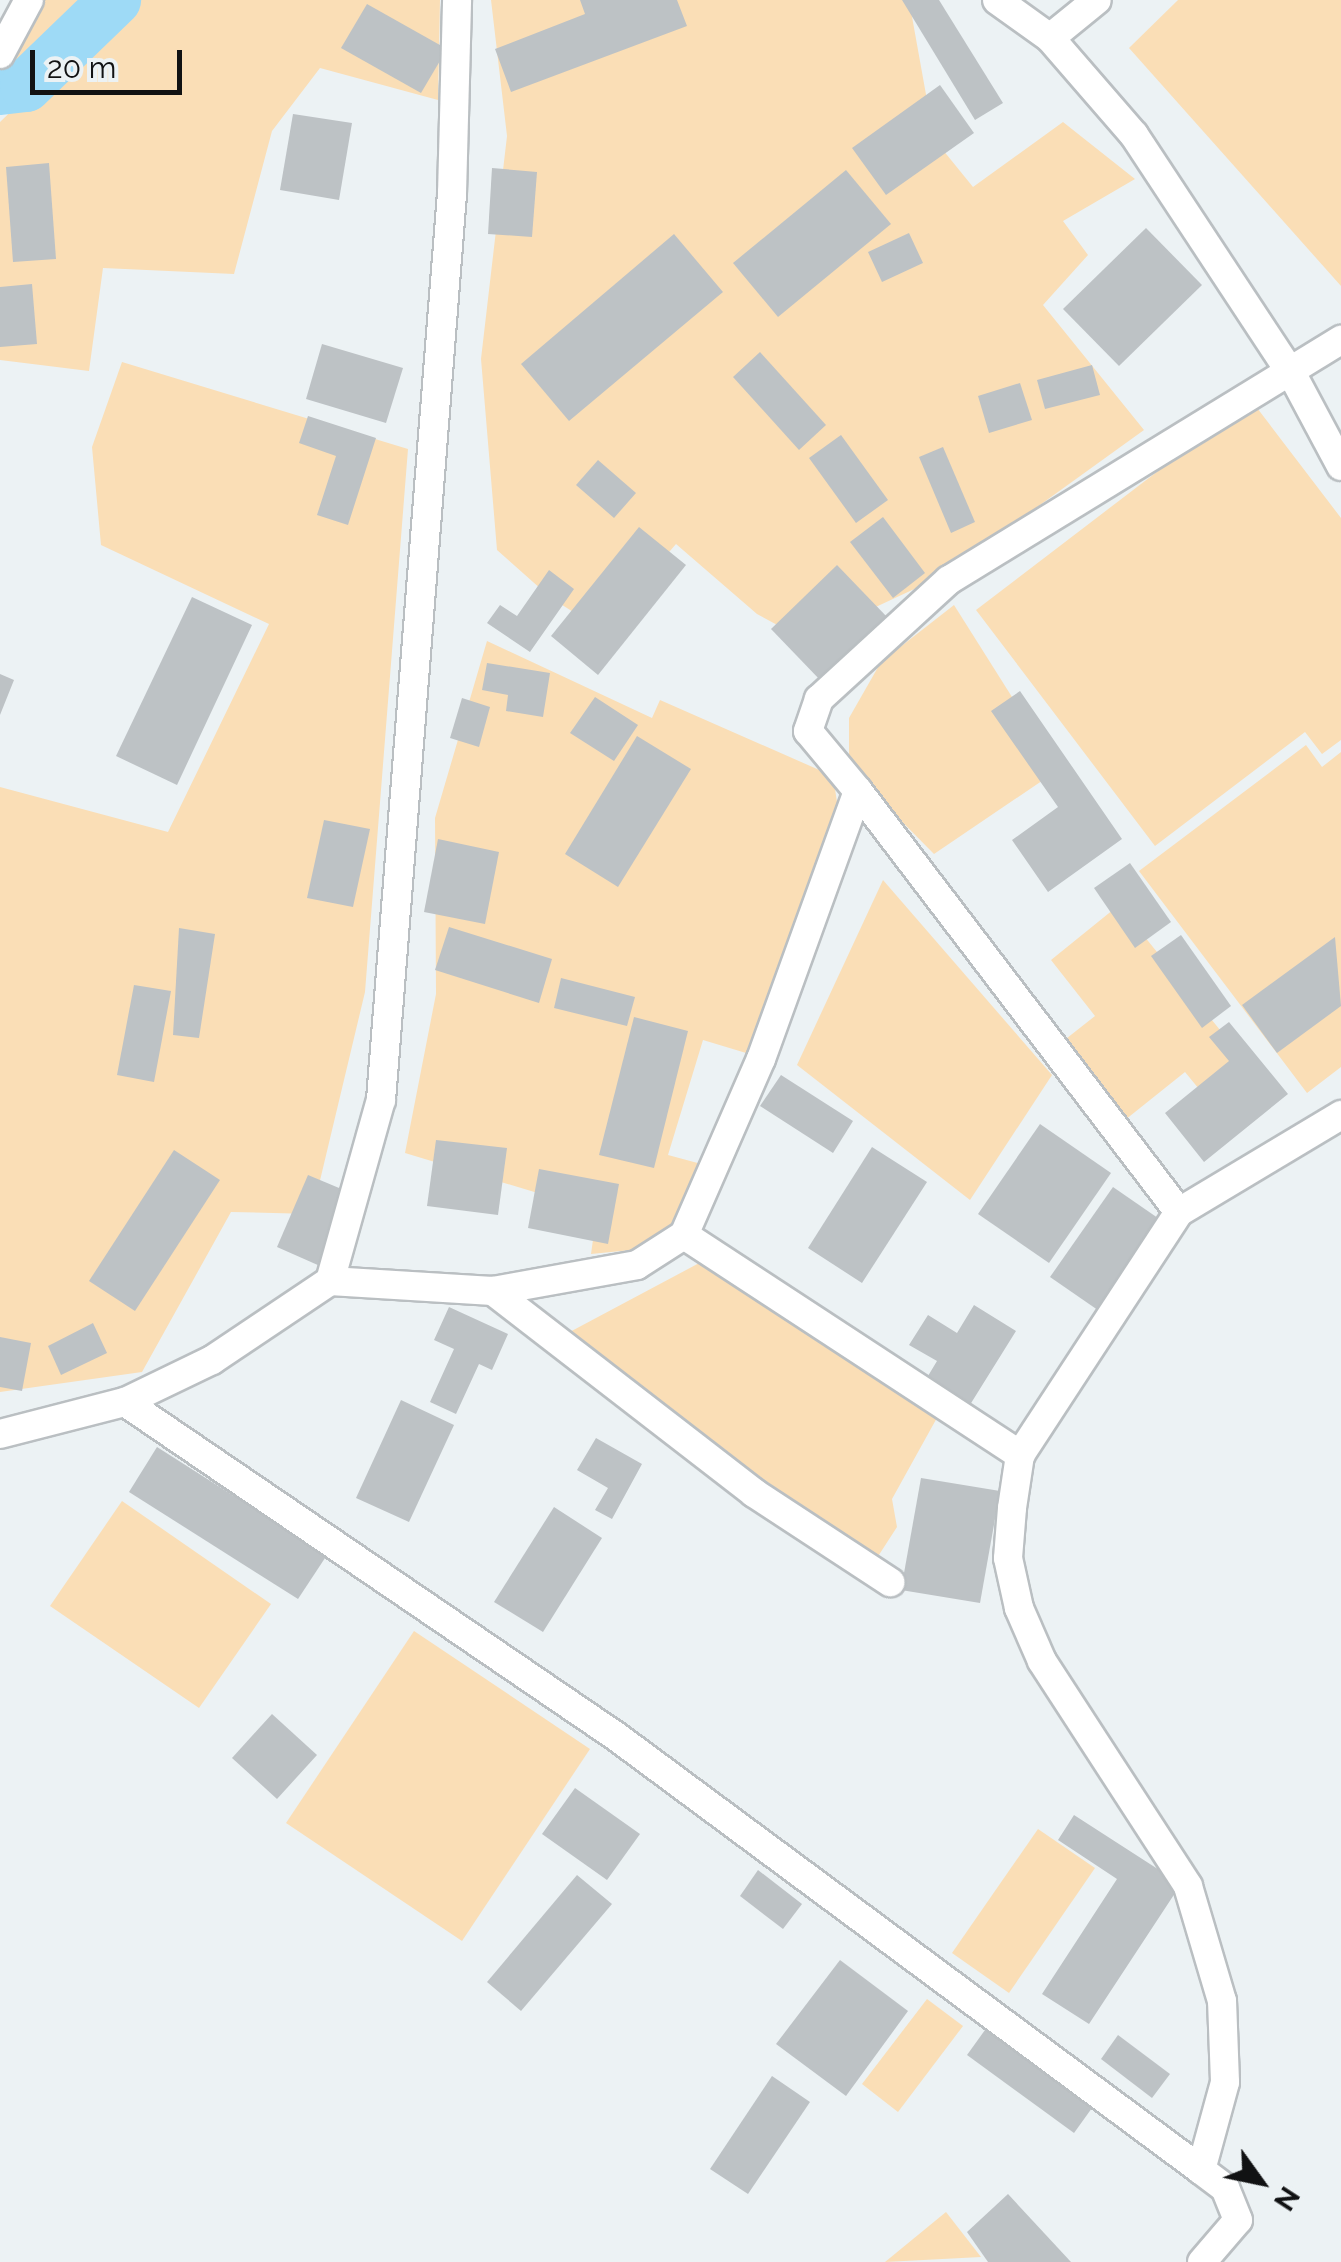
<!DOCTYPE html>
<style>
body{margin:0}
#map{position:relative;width:1341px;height:2262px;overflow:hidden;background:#ecf2f4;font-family:Raleway,sans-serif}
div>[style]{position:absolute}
.green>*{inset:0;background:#fadeb6}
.canal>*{height:52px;margin:-26px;padding:0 26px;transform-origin:26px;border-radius:26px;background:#9edaf6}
.building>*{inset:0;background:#bdc2c5}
.roads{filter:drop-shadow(2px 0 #babfc2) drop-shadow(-2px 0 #babfc2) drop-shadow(0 2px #babfc2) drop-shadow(0 -2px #babfc2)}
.lane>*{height:28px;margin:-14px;padding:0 14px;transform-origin:14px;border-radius:14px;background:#fff}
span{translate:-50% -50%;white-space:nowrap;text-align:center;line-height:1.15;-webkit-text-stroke:8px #ecf2f4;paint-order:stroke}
.north{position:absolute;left:1211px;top:2132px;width:100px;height:100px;-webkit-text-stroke:8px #ecf2f4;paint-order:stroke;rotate:123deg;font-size:28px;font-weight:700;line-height:40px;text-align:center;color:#111213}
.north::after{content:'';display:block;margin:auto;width:35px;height:45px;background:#111213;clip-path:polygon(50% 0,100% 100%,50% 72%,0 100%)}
.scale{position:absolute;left:30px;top:50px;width:152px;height:45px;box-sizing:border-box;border:5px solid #111213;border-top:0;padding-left:12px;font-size:30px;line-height:35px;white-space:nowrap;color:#111213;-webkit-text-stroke:8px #ecf2f4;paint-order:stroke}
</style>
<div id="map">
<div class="green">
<div style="clip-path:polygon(43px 0,98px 0,26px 75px,12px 70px,14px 50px)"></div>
<div style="clip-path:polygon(126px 0,440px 0,438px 100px,320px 68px,272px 131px,234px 274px,103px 268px,89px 371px,0 360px,0 122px)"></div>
<div style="clip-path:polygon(491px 0,909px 0,934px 139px,973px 187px,1063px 122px,1135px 179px,1063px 221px,1088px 255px,1043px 305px,1144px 430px,940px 577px,805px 640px,757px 614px,676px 544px,602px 630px,551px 598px,497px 550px,481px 359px,507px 136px)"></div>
<div style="clip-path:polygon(1178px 0,1341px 0,1341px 286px,1129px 48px)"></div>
<div style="clip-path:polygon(122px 362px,408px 449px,365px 992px,312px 1214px,231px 1212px,142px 1372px,0 1392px,0 787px,168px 832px,269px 624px,101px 545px,92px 447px)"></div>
<div style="clip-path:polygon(1251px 400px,1341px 518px,1341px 740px,1322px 754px,1305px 732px,1155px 846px,976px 610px)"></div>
<div style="clip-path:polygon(954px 605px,1058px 770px,934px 854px,849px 768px,849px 718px,881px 662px)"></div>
<div style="clip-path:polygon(487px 641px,652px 718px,660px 700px,833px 776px,839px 815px,756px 1056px,703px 1040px,668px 1155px,705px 1165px,701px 1187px,661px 1247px,591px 1254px,597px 1211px,405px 1153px,436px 994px,435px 818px)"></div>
<div style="clip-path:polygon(1306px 745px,1322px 767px,1341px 752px,1341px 1067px,1307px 1093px,1139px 871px)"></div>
<div style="clip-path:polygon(883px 880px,1052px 1075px,970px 1200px,797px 1065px)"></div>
<div style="clip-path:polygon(1119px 905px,1241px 1056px,1199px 1089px,1185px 1072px,1125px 1120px,1062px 1042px,1095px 1016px,1051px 960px)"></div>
<div style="clip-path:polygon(703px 1261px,938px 1416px,892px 1499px,897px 1527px,875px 1561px,566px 1334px)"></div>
<div style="clip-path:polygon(122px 1501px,271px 1604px,199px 1708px,50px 1606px)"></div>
<div style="clip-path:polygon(414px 1631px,590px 1749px,462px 1941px,286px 1823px)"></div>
<div style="clip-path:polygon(1038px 1829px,1095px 1868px,1009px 1993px,952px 1953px)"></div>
<div style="clip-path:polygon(927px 1999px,963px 2026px,898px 2112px,862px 2084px)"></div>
<div style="clip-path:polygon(946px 2212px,981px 2257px,885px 2262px)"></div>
</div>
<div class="canal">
<div style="left:0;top:89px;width:26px;rotate:-7deg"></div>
<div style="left:26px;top:86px;width:124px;rotate:-44deg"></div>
</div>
<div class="building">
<div style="clip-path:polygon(580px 0,677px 0,687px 26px,511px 92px,495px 49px,585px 14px)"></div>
<div style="clip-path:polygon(902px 0,939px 0,1003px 103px,975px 120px)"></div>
<div style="clip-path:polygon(367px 4px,447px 49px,421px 93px,341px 48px)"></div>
<div style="clip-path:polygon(940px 85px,974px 133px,886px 195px,852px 148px)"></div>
<div style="clip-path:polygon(293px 114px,352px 123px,339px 200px,280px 190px)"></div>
<div style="clip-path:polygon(49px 163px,56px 259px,13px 262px,6px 167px)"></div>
<div style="clip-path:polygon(492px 168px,537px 172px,532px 237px,488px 234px)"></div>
<div style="clip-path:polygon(846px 170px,891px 224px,778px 317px,733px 263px)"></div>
<div style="clip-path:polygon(1146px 228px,1202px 285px,1119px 366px,1063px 309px)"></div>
<div style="clip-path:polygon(909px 233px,923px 263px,882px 282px,868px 252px)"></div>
<div style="clip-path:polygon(674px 234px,723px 292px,569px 421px,521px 364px)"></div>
<div style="clip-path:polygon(32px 284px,37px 344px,0 347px,0 287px)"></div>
<div style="clip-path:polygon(322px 344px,403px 368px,386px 423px,306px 399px)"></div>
<div style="clip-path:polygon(760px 352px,826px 425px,799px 450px,733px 377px)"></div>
<div style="clip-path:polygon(1092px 365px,1100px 395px,1045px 409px,1037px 380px)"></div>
<div style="clip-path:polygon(1020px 383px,1032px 420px,989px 433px,978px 396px)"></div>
<div style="clip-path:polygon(308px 416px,376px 438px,348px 525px,317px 515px,336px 456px,299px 443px)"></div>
<div style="clip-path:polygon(841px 435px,888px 500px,856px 523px,809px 458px)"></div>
<div style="clip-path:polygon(943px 447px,975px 522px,951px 533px,919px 457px)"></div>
<div style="clip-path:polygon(598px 460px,636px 493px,614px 518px,576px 485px)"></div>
<div style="clip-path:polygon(883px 517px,925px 573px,893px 598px,850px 542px)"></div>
<div style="clip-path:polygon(639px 527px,686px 565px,598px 675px,551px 636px)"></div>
<div style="clip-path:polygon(837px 565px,888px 618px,822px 682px,771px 629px)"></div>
<div style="clip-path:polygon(549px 570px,574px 589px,530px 652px,487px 623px,500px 605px,517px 616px)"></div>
<div style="clip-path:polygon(192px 597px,252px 625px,177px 785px,116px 756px)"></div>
<div style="clip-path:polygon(487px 663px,550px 673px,543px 717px,506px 711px,508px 695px,482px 690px)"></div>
<div style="clip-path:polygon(0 674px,14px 680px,0 715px)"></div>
<div style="clip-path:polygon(1020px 691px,1122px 839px,1048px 892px,1012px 840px,1058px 807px,991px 711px)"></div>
<div style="clip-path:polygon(595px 697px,638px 725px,614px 761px,570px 733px)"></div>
<div style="clip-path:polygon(462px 698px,490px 707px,479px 747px,450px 738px)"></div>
<div style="clip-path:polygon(637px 736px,691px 769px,618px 887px,565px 854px)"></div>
<div style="clip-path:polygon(324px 820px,370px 829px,353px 907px,307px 898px)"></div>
<div style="clip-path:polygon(438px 839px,499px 852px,485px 924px,424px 912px)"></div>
<div style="clip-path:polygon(1130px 863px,1171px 922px,1135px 948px,1094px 888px)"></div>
<div style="clip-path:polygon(449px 927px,552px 959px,539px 1003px,435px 970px)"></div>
<div style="clip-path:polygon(179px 928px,215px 934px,199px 1038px,173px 1035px)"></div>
<div style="clip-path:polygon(1181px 935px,1231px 1006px,1202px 1028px,1151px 956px)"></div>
<div style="clip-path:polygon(1335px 937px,1341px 1006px,1277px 1053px,1242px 1005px)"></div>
<div style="clip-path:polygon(561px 978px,635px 997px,627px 1026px,554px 1008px)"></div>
<div style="clip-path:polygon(134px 985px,171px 991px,154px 1082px,117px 1075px)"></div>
<div style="clip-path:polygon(634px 1017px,688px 1031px,654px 1168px,599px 1155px)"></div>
<div style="clip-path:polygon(1229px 1022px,1288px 1094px,1204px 1162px,1165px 1113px,1229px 1061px,1209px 1037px)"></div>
<div style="clip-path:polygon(781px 1075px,853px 1121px,833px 1153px,760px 1106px)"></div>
<div style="clip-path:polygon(1040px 1124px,1111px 1173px,1049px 1263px,978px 1214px)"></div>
<div style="clip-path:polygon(436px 1140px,507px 1148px,498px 1215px,427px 1206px)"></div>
<div style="clip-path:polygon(872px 1147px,927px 1182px,862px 1283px,808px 1248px)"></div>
<div style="clip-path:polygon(174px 1150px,220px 1180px,135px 1311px,89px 1281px)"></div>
<div style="clip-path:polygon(539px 1169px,619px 1184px,608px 1244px,528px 1228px)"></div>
<div style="clip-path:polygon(308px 1175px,351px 1193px,320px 1266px,277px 1247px)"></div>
<div style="clip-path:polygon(1113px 1187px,1168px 1225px,1105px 1315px,1050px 1277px)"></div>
<div style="clip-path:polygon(974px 1305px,1016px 1331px,968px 1408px,925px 1381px,937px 1361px,909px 1345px,928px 1315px,957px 1333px)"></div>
<div style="clip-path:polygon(449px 1307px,508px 1334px,492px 1370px,479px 1364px,456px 1414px,430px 1402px,454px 1349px,434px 1340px)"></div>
<div style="clip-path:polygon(93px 1323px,107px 1353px,61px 1375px,48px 1346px)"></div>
<div style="clip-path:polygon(0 1337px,31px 1343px,22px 1391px,0 1387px)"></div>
<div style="clip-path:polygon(401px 1400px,454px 1425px,409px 1522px,356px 1498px)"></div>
<div style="clip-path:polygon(596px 1438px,642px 1464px,612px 1519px,595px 1510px,608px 1488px,577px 1470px)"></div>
<div style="clip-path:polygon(157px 1447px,327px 1555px,298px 1599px,129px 1492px)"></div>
<div style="clip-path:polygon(921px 1478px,1000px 1491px,980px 1603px,901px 1590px)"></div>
<div style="clip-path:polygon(554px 1507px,602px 1538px,543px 1632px,494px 1602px)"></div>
<div style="clip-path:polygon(272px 1714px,317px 1755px,277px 1799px,232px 1758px)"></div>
<div style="clip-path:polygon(575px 1788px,640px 1834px,607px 1880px,542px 1834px)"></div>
<div style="clip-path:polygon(1074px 1815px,1181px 1884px,1089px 2024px,1042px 1994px,1117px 1879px,1058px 1840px)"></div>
<div style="clip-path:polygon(758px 1870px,802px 1904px,783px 1929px,740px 1896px)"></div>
<div style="clip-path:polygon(577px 1875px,612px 1904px,521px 2011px,487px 1982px)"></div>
<div style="clip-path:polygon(840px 1960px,908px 2011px,846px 2096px,776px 2044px)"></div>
<div style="clip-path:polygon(985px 2030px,1092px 2108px,1074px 2133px,967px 2055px)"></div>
<div style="clip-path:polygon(1118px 2035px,1170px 2074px,1152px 2098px,1101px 2059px)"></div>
<div style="clip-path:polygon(772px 2076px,810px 2102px,748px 2194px,710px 2169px)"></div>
<div style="clip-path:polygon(1008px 2194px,1071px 2262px,988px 2262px,967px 2232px)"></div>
</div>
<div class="roads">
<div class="lane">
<div style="left:997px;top:0;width:65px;rotate:35.6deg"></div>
<div style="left:1050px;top:38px;width:128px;rotate:49.1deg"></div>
<div style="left:1134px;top:135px;width:289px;rotate:56.6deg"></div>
<div style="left:1293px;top:376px;width:102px;rotate:61.9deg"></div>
<div style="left:1050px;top:38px;width:60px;rotate:-39deg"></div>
<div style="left:0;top:54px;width:61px;rotate:-61.8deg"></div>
<div style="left:858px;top:791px;width:529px;rotate:52.68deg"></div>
<div style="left:684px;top:1235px;width:402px;rotate:33.2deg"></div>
<div style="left:330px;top:1281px;width:163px;rotate:3.5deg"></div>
<div style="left:493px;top:1291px;width:146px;rotate:-10.2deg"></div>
<div style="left:637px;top:1265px;width:56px;rotate:-32.6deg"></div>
<div style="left:684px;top:1235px;width:192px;rotate:-66.4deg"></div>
<div style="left:761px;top:1059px;width:285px;rotate:-70.1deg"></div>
<div style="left:858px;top:791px;width:78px;rotate:-129.8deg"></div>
<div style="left:808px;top:731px;width:34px;rotate:-71deg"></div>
<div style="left:819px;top:699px;width:176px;rotate:-42.5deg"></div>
<div style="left:949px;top:580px;width:460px;rotate:-31.5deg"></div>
<div style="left:493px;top:1291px;width:330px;rotate:37.7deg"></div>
<div style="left:754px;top:1493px;width:163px;rotate:33.2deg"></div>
<div style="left:125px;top:1402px;width:595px;rotate:34.25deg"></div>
<div style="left:617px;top:1737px;width:727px;rotate:36.55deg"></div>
<div style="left:0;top:1434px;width:129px;rotate:-14.4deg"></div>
<div style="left:125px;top:1402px;width:97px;rotate:-25.8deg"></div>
<div style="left:212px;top:1360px;width:142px;rotate:-33.8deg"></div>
<div style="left:330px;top:1281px;width:188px;rotate:-74.3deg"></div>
<div style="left:381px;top:1100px;width:909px;rotate:-85.52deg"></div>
<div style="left:452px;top:194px;width:194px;rotate:-88.5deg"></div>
<div style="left:1202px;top:2262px;width:55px;rotate:-49.4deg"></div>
<div style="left:1238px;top:2220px;width:35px;rotate:-112deg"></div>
<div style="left:1225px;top:2188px;width:30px;rotate:-143deg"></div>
<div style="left:1201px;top:2170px;width:91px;rotate:-74.7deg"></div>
<div style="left:1225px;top:2082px;width:81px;rotate:-92.1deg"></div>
<div style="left:1222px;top:2001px;width:120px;rotate:-106.5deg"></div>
<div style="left:1188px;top:1886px;width:268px;rotate:-123deg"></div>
<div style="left:1042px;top:1661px;width:58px;rotate:-113.5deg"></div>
<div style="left:1019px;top:1608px;width:51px;rotate:-102.4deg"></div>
<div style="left:1008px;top:1558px;width:50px;rotate:-85.4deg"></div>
<div style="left:1012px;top:1508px;width:54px;rotate:-81.4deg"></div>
<div style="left:1020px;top:1455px;width:290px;rotate:-56.8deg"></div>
<div style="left:1179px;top:1212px;width:189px;rotate:-30.9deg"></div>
</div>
</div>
<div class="north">N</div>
<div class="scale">20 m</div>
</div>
